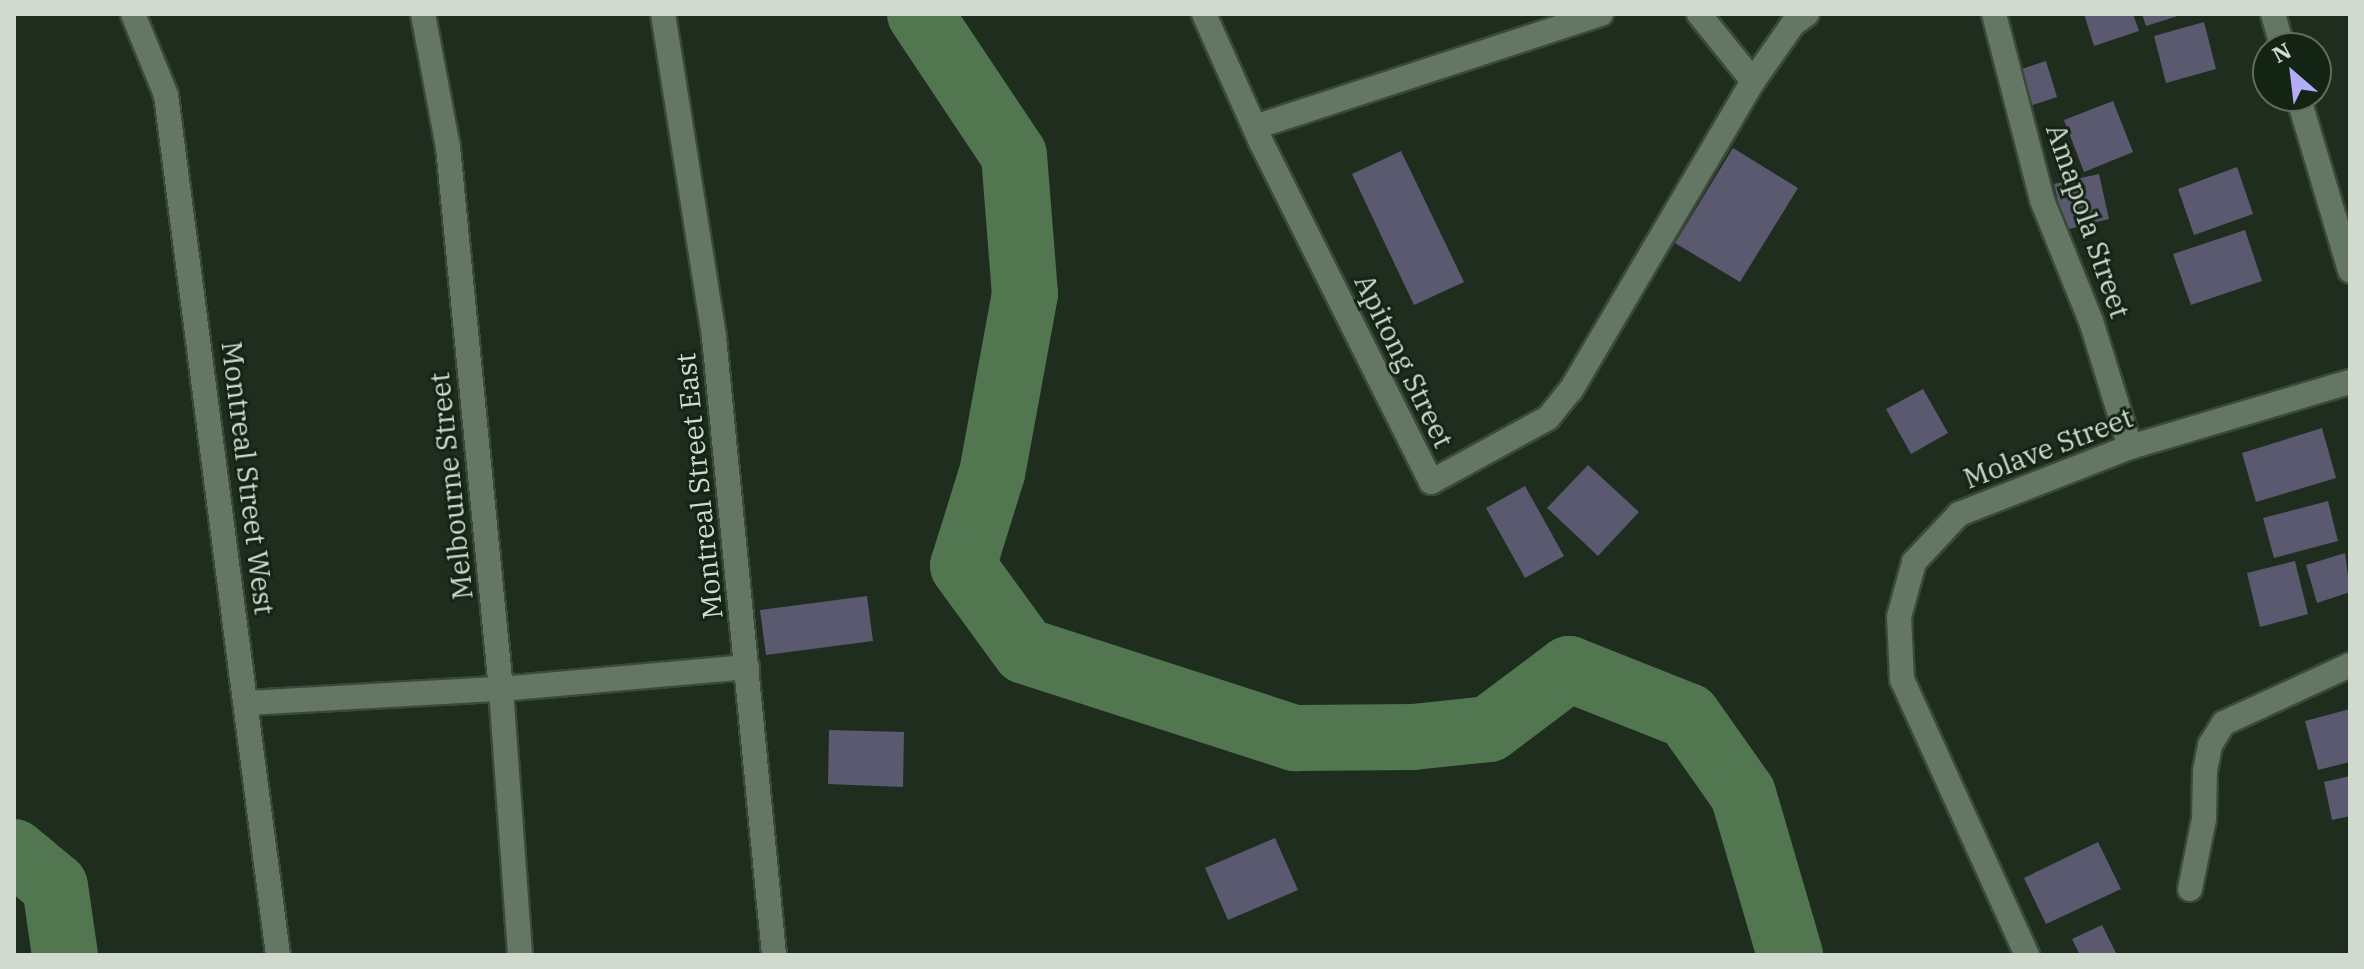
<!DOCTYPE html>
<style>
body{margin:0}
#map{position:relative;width:2364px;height:969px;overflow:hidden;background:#1e2d1e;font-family:"IBM Plex Serif",serif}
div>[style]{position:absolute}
.river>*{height:66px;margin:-33px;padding:0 33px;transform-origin:33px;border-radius:33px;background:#517650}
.building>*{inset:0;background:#5b596f}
.roads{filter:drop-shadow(2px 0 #3b493b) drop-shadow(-2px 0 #3b493b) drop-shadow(0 2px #3b493b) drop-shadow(0 -2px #3b493b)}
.street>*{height:24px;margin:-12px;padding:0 12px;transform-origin:12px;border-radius:12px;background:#647664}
span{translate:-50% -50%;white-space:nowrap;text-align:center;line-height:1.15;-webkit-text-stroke:6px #142414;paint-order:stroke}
.street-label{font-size:28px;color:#d0dacf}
.frame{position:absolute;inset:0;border:16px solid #d0dacf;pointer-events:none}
.north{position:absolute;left:2252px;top:32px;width:80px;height:80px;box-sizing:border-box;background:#142414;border:2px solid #5f6d5f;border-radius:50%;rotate:332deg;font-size:22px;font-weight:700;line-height:32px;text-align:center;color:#d0dacf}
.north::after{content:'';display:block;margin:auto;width:28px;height:36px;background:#b4acf9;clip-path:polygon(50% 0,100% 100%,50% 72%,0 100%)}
</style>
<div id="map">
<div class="river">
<div style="left:920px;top:14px;width:169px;rotate:56.3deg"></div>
<div style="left:1014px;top:155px;width:139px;rotate:85.5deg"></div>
<div style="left:1025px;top:294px;width:182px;rotate:100.4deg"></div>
<div style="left:992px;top:473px;width:97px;rotate:107.3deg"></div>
<div style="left:963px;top:566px;width:105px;rotate:53.9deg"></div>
<div style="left:1025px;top:651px;width:284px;rotate:17.9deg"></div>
<div style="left:1295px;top:738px;width:118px;rotate:-0.5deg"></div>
<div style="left:1413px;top:737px;width:76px;rotate:-6deg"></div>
<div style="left:1489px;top:729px;width:100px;rotate:-36.9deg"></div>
<div style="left:1569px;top:669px;width:128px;rotate:21.6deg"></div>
<div style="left:1688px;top:716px;width:95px;rotate:54.8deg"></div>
<div style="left:1743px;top:794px;width:168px;rotate:73.7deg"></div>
<div style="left:14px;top:852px;width:53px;rotate:39.7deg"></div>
<div style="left:55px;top:886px;width:70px;rotate:81.8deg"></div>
</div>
<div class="building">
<div style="clip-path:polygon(2084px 14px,2133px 14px,2139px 31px,2094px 46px)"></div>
<div style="clip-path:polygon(2142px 14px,2181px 14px,2181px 15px,2146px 26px)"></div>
<div style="clip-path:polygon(2204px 22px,2216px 69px,2166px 83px,2154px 36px)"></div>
<div style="clip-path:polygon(2046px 61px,2057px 97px,2024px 108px,2012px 72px)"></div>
<div style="clip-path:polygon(2113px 101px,2133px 152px,2084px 172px,2064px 120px)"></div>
<div style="clip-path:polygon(1733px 148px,1798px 188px,1740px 282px,1675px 243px)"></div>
<div style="clip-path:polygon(1401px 151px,1464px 282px,1414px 305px,1352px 174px)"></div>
<div style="clip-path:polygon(2237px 167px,2253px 214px,2194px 235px,2178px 189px)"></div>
<div style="clip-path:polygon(2099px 174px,2109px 219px,2065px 230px,2054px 184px)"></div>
<div style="clip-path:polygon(2245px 230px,2262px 281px,2191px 305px,2173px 254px)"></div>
<div style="clip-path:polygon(1923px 389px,1948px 433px,1911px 454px,1886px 409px)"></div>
<div style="clip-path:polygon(2322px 428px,2336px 478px,2256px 502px,2242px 453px)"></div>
<div style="clip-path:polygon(1588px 465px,1639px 512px,1598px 556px,1547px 508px)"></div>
<div style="clip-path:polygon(1525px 486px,1564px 556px,1525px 578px,1486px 508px)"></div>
<div style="clip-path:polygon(2328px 501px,2338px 541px,2274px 558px,2263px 518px)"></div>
<div style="clip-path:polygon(2345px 553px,2350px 592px,2317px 603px,2306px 565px)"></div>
<div style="clip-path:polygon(2295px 561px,2308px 614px,2260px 627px,2247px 573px)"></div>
<div style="clip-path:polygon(867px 596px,873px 641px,766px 655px,760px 610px)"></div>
<div style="clip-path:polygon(2350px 709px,2350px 762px,2318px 770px,2305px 721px)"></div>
<div style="clip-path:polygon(829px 730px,904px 732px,903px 787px,828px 784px)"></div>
<div style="clip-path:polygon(2350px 776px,2350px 816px,2332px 820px,2324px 782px)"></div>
<div style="clip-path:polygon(1275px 838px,1298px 890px,1228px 920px,1205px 868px)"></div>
<div style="clip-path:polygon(2098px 842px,2121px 889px,2046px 924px,2024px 878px)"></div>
<div style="clip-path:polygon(2102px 925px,2117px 955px,2080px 955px,2072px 939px)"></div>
</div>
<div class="roads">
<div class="street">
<div style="left:133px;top:14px;width:87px;rotate:67.8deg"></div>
<div style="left:166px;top:95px;width:867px;rotate:82.58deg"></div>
<div style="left:423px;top:14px;width:135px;rotate:79.4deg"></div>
<div style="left:448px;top:147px;width:545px;rotate:84.42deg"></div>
<div style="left:501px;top:689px;width:267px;rotate:85.9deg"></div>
<div style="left:663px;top:14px;width:327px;rotate:81deg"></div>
<div style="left:714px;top:337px;width:621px;rotate:84.45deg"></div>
<div style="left:1204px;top:14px;width:140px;rotate:66deg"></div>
<div style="left:1261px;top:142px;width:380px;rotate:63.4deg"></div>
<div style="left:1431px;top:482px;width:133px;rotate:-28.7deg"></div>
<div style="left:1548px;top:418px;width:36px;rotate:-51deg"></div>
<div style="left:1571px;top:390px;width:359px;rotate:-59.5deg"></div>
<div style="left:1753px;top:81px;width:70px;rotate:-54.9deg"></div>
<div style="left:1793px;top:24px;width:17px;rotate:-36deg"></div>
<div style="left:1699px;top:14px;width:86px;rotate:51.1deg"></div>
<div style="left:1994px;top:14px;width:192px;rotate:75.5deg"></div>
<div style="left:2042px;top:200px;width:131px;rotate:68deg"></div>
<div style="left:2091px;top:321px;width:132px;rotate:72.8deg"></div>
<div style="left:2273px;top:14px;width:35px;rotate:74deg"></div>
<div style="left:2298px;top:96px;width:182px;rotate:73.4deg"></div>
<div style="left:1255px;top:127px;width:364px;rotate:-18.1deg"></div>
<div style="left:247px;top:703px;width:254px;rotate:-3.2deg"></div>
<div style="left:501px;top:689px;width:247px;rotate:-5.1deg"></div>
<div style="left:2190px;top:889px;width:71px;rotate:-78.7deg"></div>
<div style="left:2204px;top:819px;width:48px;rotate:-88.8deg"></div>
<div style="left:2205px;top:771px;width:26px;rotate:-79deg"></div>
<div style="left:2210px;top:745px;width:26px;rotate:-58deg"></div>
<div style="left:2224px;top:723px;width:139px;rotate:-24.7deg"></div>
<div style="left:2027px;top:955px;width:302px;rotate:-114.4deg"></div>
<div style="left:1902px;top:680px;width:63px;rotate:-92.7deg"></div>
<div style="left:1899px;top:617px;width:57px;rotate:-74.7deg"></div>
<div style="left:1914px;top:562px;width:66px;rotate:-46.8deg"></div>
<div style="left:1959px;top:514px;width:184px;rotate:-21.4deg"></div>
<div style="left:2130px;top:447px;width:229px;rotate:-16.5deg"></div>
</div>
</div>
<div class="street-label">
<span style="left:2088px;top:221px;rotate:71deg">Amapola Street</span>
<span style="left:1404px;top:361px;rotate:64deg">Apitong Street</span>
<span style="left:2048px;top:448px;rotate:-21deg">Molave Street</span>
<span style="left:248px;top:478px;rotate:83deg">Montreal Street West</span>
<span style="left:451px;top:486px;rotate:-96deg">Melbourne Street</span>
<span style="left:699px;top:486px;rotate:-96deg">Montreal Street East</span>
</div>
<div class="frame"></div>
<div class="north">N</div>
</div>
